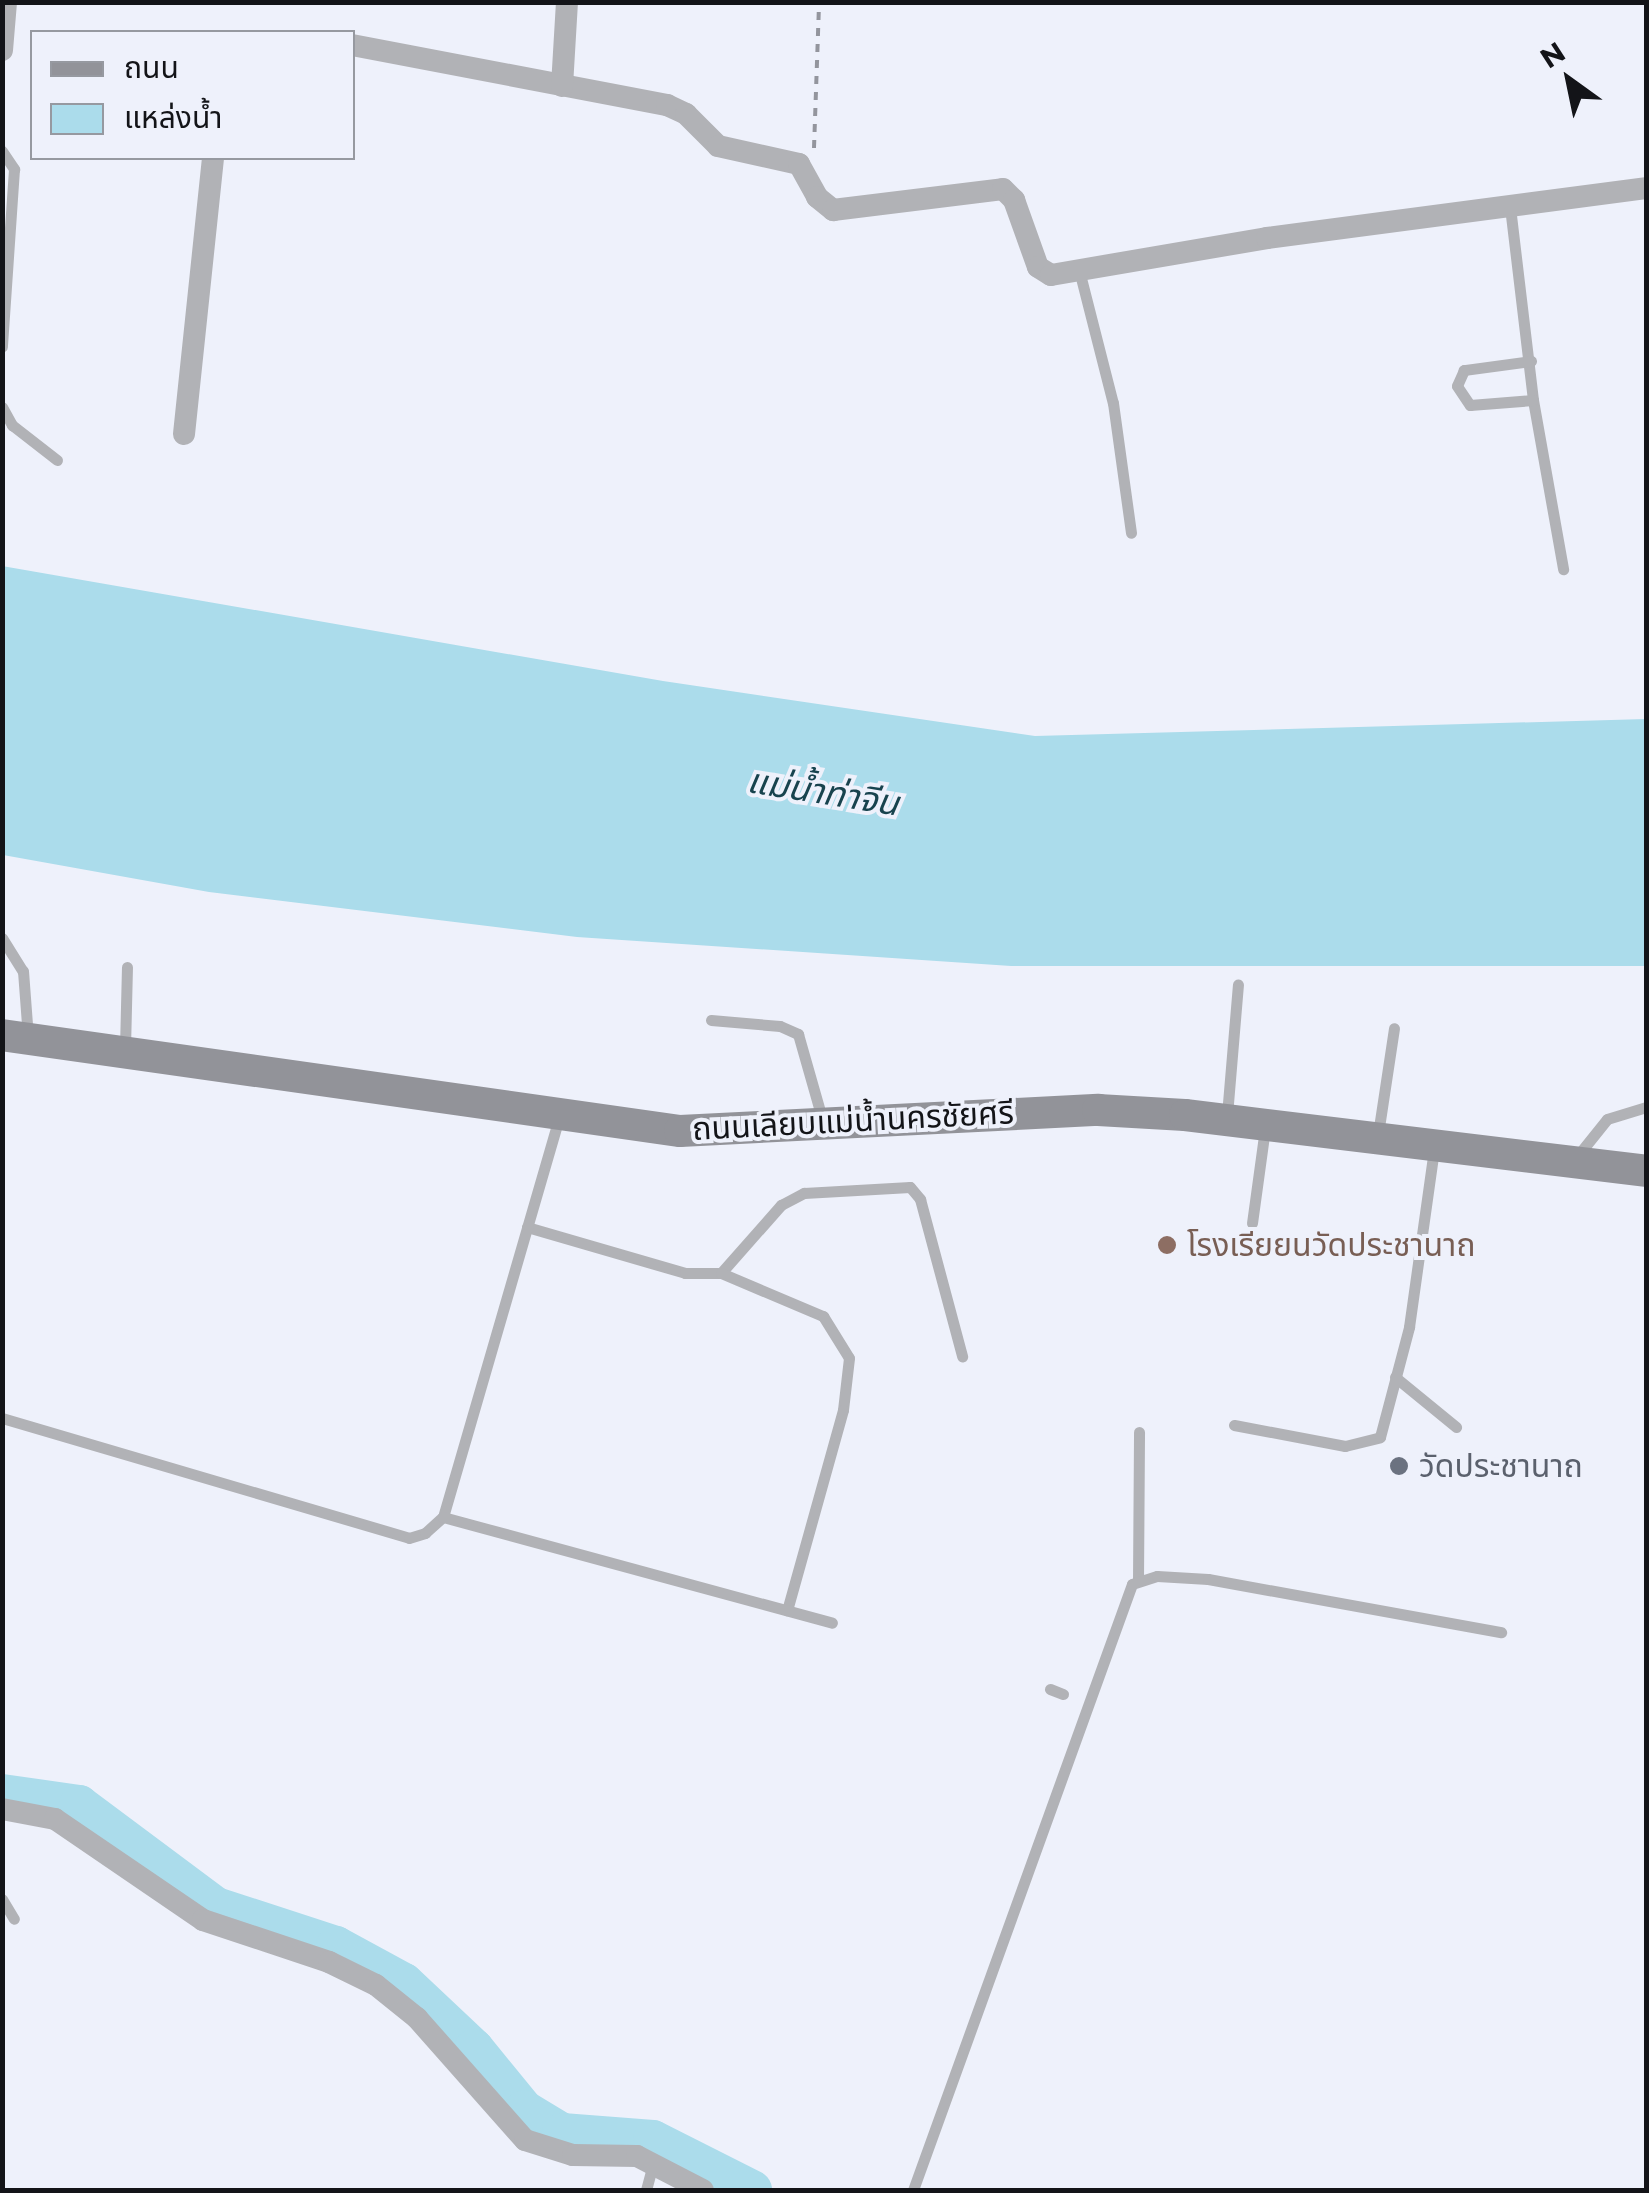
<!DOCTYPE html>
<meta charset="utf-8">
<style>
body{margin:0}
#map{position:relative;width:1649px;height:2193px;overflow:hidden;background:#eef1fb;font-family:Montserrat,"Noto Sans Thai",sans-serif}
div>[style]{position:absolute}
.water>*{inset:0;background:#abdceb}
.river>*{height:40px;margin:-20px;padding:0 20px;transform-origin:20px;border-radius:20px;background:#abdceb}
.path>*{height:4px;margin-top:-2px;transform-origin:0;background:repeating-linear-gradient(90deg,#93959d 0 8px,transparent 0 16px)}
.service>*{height:11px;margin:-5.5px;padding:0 5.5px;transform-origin:5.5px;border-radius:5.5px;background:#b1b2b6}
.minor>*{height:22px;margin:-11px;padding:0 11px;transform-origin:11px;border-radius:11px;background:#b1b2b6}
.secondary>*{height:32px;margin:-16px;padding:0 16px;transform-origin:16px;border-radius:16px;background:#929399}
.dots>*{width:28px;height:28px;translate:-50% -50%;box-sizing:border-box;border:5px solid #eef1fb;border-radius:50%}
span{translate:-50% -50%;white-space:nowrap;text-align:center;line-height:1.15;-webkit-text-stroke:8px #eef1fb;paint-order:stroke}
.street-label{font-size:32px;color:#131418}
.education-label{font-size:32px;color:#785e54}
.left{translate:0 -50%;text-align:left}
.worship-label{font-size:32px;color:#5b616d}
.water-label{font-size:35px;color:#18434e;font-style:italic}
.frame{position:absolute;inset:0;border:5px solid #131418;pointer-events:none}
.legend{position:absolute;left:30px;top:30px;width:325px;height:130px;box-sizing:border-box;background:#eef1fb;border:2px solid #9699a0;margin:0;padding:12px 18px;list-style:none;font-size:30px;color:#131418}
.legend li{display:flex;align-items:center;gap:20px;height:50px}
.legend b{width:50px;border:2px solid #9699a0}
.north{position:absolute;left:1519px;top:30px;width:100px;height:100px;-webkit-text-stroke:8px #eef1fb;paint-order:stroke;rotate:327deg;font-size:28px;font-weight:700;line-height:40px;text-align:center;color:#131418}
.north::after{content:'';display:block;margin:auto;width:35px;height:45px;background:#131418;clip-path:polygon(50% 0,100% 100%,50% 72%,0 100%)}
</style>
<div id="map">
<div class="water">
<div style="clip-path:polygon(2px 566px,663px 681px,1035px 736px,1646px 719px,1646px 966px,1011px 966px,577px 937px,209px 892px,3px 855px)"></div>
</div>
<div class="river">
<div style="left:2px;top:1794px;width:78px;rotate:8.1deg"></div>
<div style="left:79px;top:1805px;width:171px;rotate:36.7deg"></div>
<div style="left:216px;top:1907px;width:126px;rotate:18deg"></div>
<div style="left:336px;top:1946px;width:77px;rotate:28.6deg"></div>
<div style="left:404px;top:1983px;width:96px;rotate:43.3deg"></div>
<div style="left:474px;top:2049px;width:79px;rotate:50.7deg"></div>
<div style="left:524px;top:2110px;width:44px;rotate:31.2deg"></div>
<div style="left:562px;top:2133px;width:91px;rotate:4.4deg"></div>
<div style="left:653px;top:2140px;width:111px;rotate:26.8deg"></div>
</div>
<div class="path">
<div style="left:814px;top:148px;width:146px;rotate:-88deg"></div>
</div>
<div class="service">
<div style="left:2px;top:151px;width:22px;rotate:56deg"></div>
<div style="left:14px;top:169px;width:178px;rotate:93.9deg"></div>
<div style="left:1510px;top:207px;width:194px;rotate:83.2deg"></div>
<div style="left:1533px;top:400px;width:172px;rotate:79.9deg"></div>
<div style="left:1080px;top:274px;width:133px;rotate:75.7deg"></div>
<div style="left:1113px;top:403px;width:131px;rotate:82.1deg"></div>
<div style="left:1531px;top:361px;width:68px;rotate:172.3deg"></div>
<div style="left:1464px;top:370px;width:17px;rotate:114deg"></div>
<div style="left:1457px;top:386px;width:23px;rotate:56deg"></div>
<div style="left:1470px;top:405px;width:63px;rotate:-4.5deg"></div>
<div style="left:2px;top:407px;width:21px;rotate:61deg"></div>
<div style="left:12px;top:425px;width:57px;rotate:37.9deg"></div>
<div style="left:2px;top:938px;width:39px;rotate:58deg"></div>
<div style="left:23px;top:971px;width:66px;rotate:85.7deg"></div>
<div style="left:711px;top:1020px;width:69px;rotate:5deg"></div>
<div style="left:780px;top:1026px;width:20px;rotate:24deg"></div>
<div style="left:798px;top:1034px;width:91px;rotate:74.1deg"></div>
<div style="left:125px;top:1048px;width:81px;rotate:-88.6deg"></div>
<div style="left:1227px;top:1115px;width:131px;rotate:-85.2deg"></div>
<div style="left:1378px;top:1134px;width:107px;rotate:-81.4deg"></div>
<div style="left:1575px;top:1159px;width:51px;rotate:-51.3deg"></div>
<div style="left:1607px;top:1119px;width:41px;rotate:-17.1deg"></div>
<div style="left:1252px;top:1223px;width:96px;rotate:-82.2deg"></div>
<div style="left:527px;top:1227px;width:165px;rotate:16.2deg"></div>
<div style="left:685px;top:1273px;width:36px"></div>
<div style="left:721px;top:1273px;width:91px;rotate:-48.6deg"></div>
<div style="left:781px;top:1205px;width:26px;rotate:-28deg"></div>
<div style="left:804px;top:1193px;width:106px;rotate:-3.2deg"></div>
<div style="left:910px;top:1187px;width:16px;rotate:50deg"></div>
<div style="left:920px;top:1199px;width:163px;rotate:75deg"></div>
<div style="left:721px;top:1273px;width:111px;rotate:22.9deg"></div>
<div style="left:823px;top:1316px;width:49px;rotate:58.2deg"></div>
<div style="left:849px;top:1358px;width:52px;rotate:96.6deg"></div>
<div style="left:843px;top:1410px;width:208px;rotate:105.6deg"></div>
<div style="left:1395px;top:1377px;width:79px;rotate:39.3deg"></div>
<div style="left:2px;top:1418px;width:424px;rotate:16.4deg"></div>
<div style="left:409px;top:1538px;width:17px;rotate:-17deg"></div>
<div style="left:425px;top:1533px;width:24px;rotate:-42deg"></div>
<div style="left:443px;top:1517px;width:416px;rotate:-73.8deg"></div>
<div style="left:1234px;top:1425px;width:113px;rotate:10.7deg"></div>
<div style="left:1345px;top:1446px;width:36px;rotate:-14deg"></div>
<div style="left:1380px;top:1437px;width:114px;rotate:-75.2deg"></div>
<div style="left:1409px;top:1327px;width:179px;rotate:-82deg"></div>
<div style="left:443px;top:1517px;width:403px;rotate:15.2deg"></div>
<div style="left:1138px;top:1580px;width:148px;rotate:-89.6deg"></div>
<div style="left:1050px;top:1689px;width:14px;rotate:21deg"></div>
<div style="left:2px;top:1899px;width:23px;rotate:59deg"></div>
<div style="left:646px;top:2190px;width:27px;rotate:-75deg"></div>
<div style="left:913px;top:2190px;width:644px;rotate:-70.13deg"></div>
<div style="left:1132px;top:1584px;width:26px;rotate:-18deg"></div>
<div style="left:1157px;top:1576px;width:51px;rotate:3.4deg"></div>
<div style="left:1208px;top:1579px;width:298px;rotate:10.3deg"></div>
</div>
<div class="minor">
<div style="left:352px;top:45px;width:321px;rotate:10.8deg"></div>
<div style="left:667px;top:105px;width:21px;rotate:25deg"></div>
<div style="left:686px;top:114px;width:45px;rotate:45deg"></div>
<div style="left:718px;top:146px;width:83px;rotate:12.5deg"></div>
<div style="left:799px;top:164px;width:38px;rotate:61deg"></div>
<div style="left:817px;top:197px;width:21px;rotate:39deg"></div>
<div style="left:833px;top:210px;width:171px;rotate:-7deg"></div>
<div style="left:1003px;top:189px;width:16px;rotate:45deg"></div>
<div style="left:1014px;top:200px;width:71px;rotate:70.3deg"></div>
<div style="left:1038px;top:267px;width:15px;rotate:32deg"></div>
<div style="left:1051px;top:275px;width:219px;rotate:-9.7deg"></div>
<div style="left:1267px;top:238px;width:382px;rotate:-7.5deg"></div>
<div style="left:2px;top:50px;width:48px;rotate:-85.2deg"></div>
<div style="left:562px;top:86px;width:84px;rotate:-86.6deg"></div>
<div style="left:184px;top:434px;width:278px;rotate:-84deg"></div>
<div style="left:2px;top:1809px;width:54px;rotate:10.7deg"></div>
<div style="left:55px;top:1819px;width:179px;rotate:34.3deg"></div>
<div style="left:203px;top:1920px;width:133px;rotate:18.4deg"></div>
<div style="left:329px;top:1962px;width:52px;rotate:26.1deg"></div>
<div style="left:376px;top:1985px;width:53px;rotate:38.8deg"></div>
<div style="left:417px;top:2018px;width:163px;rotate:48.5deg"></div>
<div style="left:525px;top:2140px;width:50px;rotate:17.4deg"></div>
<div style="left:573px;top:2155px;width:64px;rotate:0.9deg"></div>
<div style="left:637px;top:2156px;width:74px;rotate:27.3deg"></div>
</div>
<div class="secondary">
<div style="left:2px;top:1035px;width:685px;rotate:8.06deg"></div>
<div style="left:680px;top:1131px;width:419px;rotate:-2.9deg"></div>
<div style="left:1098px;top:1110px;width:87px;rotate:3.3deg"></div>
<div style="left:1185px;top:1115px;width:464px;rotate:6.9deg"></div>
</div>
<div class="dots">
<div style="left:1167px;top:1245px;background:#8d6e63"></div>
<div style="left:1399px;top:1466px;background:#6b7280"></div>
</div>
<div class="street-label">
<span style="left:853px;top:1121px;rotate:-3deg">ถนนเลียบแม่น้ำนครชัยศรี</span>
</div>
<div class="education-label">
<span class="left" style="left:1187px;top:1245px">โรงเรียยนวัดประชานาถ</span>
</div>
<div class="worship-label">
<span class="left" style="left:1419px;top:1466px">วัดประชานาถ</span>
</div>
<div class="water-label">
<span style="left:823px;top:792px;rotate:9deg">แม่น้ำท่าจีน</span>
</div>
<div class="frame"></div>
<ul class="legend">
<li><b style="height:12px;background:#929399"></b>ถนน</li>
<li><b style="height:28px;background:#abdceb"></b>แหล่งน้ำ</li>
</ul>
<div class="north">N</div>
</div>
